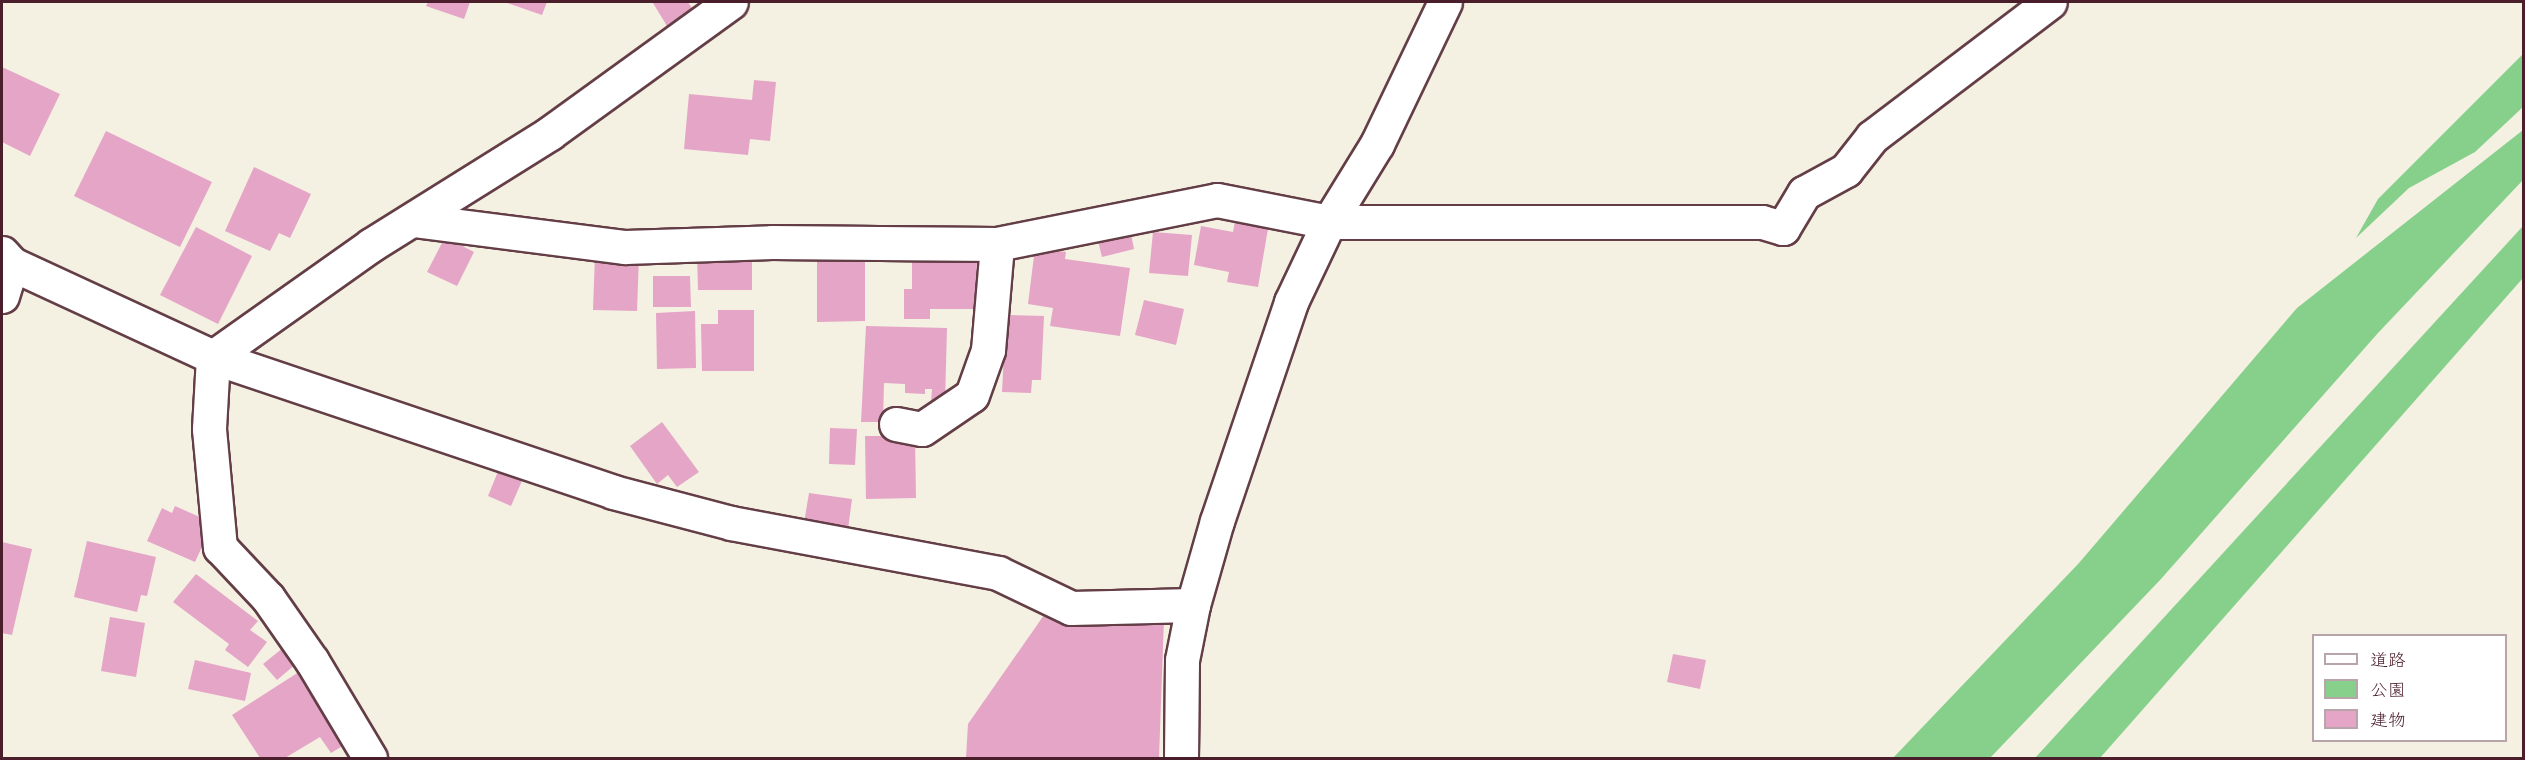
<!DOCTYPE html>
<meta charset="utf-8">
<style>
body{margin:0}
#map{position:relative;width:2525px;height:760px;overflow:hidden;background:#f4f1e2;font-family:"Gochi Hand","Klee One",sans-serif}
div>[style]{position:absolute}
.green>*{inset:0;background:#86d08c}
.building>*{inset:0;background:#e4a5c7}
.roads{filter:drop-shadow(2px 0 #643e46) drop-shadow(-2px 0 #643e46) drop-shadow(0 2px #643e46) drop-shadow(0 -2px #643e46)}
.minor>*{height:33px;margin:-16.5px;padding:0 16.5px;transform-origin:16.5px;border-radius:16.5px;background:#fff}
span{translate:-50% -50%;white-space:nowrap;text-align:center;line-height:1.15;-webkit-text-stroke:6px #fff;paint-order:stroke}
.frame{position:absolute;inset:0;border:3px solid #4a1f2b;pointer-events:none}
.legend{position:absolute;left:2312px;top:634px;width:195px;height:108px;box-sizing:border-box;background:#fff;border:2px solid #b7a5aa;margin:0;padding:8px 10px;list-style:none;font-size:18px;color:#4a1f2b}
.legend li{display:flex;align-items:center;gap:12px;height:30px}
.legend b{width:30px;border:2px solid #b7a5aa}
</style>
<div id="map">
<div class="green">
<div style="clip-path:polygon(2523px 54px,2523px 107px,2475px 152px,2409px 188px,2356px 238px,2378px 199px)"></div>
<div style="clip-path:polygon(2523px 130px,2523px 180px,2378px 333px,2161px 579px,1990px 758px,1893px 758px,2079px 563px,2297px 308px)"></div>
<div style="clip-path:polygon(2523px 226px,2523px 278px,2100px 758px,2035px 758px)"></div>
</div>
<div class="building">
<div style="clip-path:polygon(428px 2px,470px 2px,464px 19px,426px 6px)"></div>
<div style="clip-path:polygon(504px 2px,547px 2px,542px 15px)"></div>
<div style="clip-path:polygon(655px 2px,688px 2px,696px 15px,670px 31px,653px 3px)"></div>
<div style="clip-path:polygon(2px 67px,60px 94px,30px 156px,2px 142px)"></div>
<div style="clip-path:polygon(754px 80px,776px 82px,770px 141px,750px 139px,748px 155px,684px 149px,689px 94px,752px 100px)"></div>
<div style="clip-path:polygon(106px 131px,212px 182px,180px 247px,74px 196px)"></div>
<div style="clip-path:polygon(254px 167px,311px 194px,290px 238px,279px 233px,270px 251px,225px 231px)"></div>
<div style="clip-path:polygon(1237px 211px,1270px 217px,1258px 287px,1227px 282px,1229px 272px,1194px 265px,1201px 226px,1233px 232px)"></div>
<div style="clip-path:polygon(196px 227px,252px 256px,218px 324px,160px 295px)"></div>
<div style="clip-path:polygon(1130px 229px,1134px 249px,1102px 257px,1097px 237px)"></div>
<div style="clip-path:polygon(1153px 232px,1192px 235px,1188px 276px,1149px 273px)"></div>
<div style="clip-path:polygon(445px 237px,474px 252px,457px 286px,427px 272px)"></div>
<div style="clip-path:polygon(1035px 248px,1066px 252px,1065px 259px,1130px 268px,1120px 336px,1050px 326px,1053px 308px,1028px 304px)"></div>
<div style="clip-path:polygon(752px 251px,752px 290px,698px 290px,697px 252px)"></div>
<div style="clip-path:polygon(595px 255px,639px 256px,637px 311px,593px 310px)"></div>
<div style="clip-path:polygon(912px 256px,977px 256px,976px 309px,930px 309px,930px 319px,904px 319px,904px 289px,912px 289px)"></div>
<div style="clip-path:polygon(817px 257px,865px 257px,865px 321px,817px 322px)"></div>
<div style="clip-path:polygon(653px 276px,690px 276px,691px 307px,653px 307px)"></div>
<div style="clip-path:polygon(1144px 300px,1184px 309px,1176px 345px,1135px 335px)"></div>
<div style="clip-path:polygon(718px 310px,754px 310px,754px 371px,702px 371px,701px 324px,718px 324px)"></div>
<div style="clip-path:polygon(695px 311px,696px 368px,657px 369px,656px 313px)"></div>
<div style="clip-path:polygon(1006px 315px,1044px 316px,1041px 380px,1032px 380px,1031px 393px,1002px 392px)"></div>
<div style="clip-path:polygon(866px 326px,947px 328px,945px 402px,931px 402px,932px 389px,925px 389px,925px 394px,905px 393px,905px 384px,884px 383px,883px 422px,861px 422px)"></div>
<div style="clip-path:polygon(662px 422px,699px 472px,677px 487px,668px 475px,657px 484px,630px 446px)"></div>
<div style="clip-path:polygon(830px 428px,857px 429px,855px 465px,829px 464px)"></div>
<div style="clip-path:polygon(865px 436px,915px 436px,916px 498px,866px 499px)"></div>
<div style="clip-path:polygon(501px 464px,525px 474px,511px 506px,488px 496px)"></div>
<div style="clip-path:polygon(809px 493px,852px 499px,848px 529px,804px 523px)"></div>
<div style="clip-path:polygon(175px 506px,213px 523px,195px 562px,147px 541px,162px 508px,172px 513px)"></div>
<div style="clip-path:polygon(87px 541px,156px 557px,147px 596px,141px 595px,137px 612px,74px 597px)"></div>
<div style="clip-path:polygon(2px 542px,32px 549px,12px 635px,2px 633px)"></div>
<div style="clip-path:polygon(196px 574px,258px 621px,250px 630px,267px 642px,248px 667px,225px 650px,229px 644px,173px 602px)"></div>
<div style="clip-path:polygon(1044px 615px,1164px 619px,1159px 758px,966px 758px,968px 724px)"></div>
<div style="clip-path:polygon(110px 617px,145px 623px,136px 677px,101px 671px)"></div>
<div style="clip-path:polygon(289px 643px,302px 659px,277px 680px,263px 664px)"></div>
<div style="clip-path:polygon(1673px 654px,1706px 660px,1700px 689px,1667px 682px)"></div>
<div style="clip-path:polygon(195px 660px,251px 673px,245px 701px,188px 689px)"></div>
<div style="clip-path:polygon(302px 670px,349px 742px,331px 753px,320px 737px,285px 758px,260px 758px,232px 715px)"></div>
</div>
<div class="roads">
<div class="minor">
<div style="left:413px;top:220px;width:214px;rotate:7.3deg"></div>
<div style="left:625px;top:247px;width:147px;rotate:-1.9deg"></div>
<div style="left:772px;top:242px;width:225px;rotate:0.5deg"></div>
<div style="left:997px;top:244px;width:224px;rotate:-11.3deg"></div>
<div style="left:1217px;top:200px;width:114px;rotate:11.1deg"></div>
<div style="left:1329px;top:222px;width:433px"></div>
<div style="left:1762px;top:222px;width:22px;rotate:16deg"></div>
<div style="left:1783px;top:228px;width:41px;rotate:-59deg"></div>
<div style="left:1804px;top:193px;width:48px;rotate:-28.7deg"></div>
<div style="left:1846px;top:170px;width:42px;rotate:-51.8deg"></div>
<div style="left:1872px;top:137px;width:223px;rotate:-37.2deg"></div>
<div style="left:2px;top:253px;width:15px;rotate:48deg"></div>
<div style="left:12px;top:264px;width:221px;rotate:24.8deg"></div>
<div style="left:213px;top:357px;width:422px;rotate:18.6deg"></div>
<div style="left:613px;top:492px;width:122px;rotate:14.7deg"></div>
<div style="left:731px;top:523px;width:272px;rotate:10.6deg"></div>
<div style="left:998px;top:573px;width:81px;rotate:25.6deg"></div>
<div style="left:1071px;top:608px;width:122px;rotate:-1.4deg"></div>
<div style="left:2px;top:296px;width:34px;rotate:-73deg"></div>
<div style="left:213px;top:357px;width:194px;rotate:-35.3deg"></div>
<div style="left:371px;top:245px;width:211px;rotate:-32deg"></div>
<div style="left:550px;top:133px;width:223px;rotate:-35.9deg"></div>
<div style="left:213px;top:357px;width:72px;rotate:93.2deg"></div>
<div style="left:209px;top:429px;width:119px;rotate:84.7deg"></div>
<div style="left:220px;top:547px;width:70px;rotate:46.7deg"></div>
<div style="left:268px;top:598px;width:77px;rotate:55.1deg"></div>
<div style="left:312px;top:661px;width:113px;rotate:59.1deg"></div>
<div style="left:896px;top:424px;width:26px;rotate:11deg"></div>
<div style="left:922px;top:429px;width:60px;rotate:-34.2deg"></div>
<div style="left:972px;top:395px;width:48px;rotate:-70.4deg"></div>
<div style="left:988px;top:350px;width:106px;rotate:-85.1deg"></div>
<div style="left:1181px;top:758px;width:98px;rotate:-89.4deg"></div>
<div style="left:1182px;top:660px;width:56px;rotate:-78.7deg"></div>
<div style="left:1193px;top:605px;width:87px;rotate:-74.1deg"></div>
<div style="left:1217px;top:521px;width:231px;rotate:-71.3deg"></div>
<div style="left:1291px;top:302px;width:89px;rotate:-64.6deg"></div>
<div style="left:1329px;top:222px;width:92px;rotate:-58.4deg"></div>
<div style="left:1377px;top:144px;width:157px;rotate:-64.4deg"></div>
</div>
</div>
<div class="frame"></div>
<ul class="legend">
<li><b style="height:8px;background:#fff"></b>道路</li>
<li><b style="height:16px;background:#86d08c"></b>公園</li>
<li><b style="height:16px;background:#e4a5c7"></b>建物</li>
</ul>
</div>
